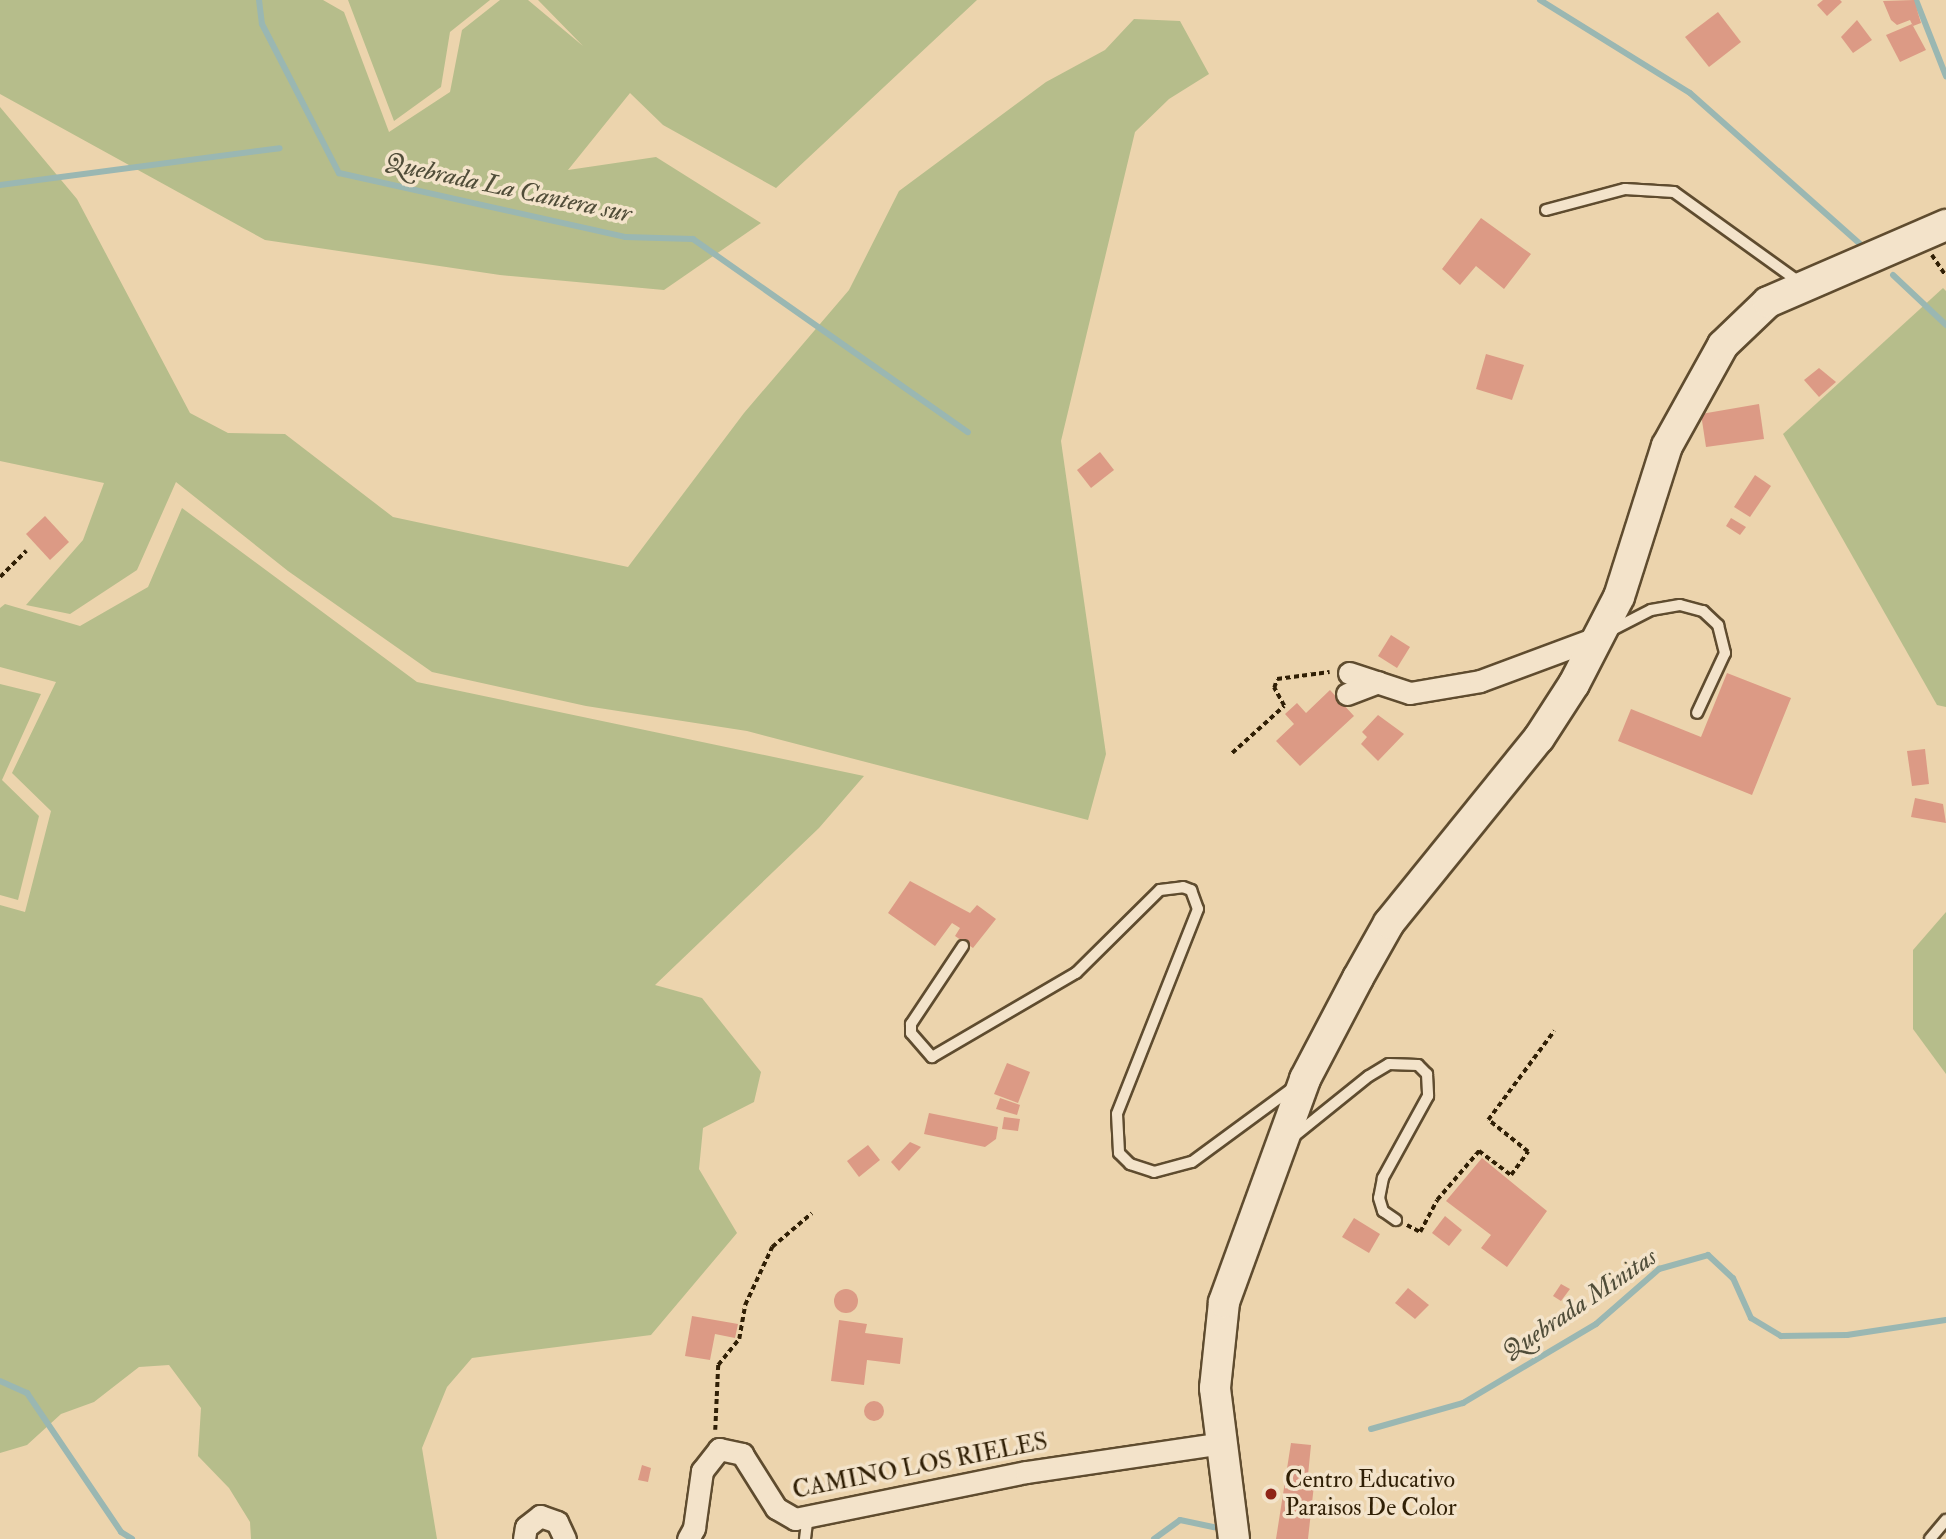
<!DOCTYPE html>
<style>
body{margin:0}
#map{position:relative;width:1946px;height:1539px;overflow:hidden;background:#ecd4ad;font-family:"IM FELL Double Pica",serif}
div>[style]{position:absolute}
.green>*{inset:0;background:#b6bd8b}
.stream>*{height:6px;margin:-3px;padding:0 3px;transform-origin:3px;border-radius:3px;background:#9ab7b2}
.building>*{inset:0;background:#dc9a85}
.round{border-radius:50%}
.path>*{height:3.5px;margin-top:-1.75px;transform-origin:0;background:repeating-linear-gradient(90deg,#301f05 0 5px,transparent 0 8.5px)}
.roads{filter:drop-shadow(2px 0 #5f4c2f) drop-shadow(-2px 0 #5f4c2f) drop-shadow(0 2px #5f4c2f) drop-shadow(0 -2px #5f4c2f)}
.service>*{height:10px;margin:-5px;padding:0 5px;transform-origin:5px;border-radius:5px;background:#f3e3ca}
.minor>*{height:21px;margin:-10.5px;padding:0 10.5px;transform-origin:10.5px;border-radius:10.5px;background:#f3e3ca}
.secondary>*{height:30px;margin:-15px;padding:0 15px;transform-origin:15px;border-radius:15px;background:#f3e3ca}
.dots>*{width:19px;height:19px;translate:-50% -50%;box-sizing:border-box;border:4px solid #f3e3ca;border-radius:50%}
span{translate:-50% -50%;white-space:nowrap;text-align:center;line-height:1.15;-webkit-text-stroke:7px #f3e3ca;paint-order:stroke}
.street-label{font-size:24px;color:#301f05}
.poi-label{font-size:24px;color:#301f05}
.left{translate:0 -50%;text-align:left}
.water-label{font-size:26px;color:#504d39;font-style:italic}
</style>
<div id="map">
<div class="green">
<div style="clip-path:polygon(0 0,323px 0,344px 12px,389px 132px,450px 92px,462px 30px,500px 0,528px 0,583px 46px,538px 0,977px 0,776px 188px,663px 125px,630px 93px,568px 170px,656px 157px,761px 223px,664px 290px,500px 275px,265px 240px,0 94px)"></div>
<div style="clip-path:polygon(348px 0,490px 0,450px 32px,441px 87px,394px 121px)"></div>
<div style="clip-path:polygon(1134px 19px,1180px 21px,1209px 74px,1169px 99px,1135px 132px,1061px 441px,1106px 754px,1088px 820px,747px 731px,586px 706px,432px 672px,288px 571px,176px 482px,137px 570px,70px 614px,26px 605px,83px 540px,104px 483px,0 461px,0 107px,77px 199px,190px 413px,228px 433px,285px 434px,393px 517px,628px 567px,744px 413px,849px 290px,899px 191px,1046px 82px,1105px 50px)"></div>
<div style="clip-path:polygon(1943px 288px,1946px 291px,1946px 707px,1937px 705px,1783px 434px)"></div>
<div style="clip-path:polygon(182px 508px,417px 682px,864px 776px,819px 828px,655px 985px,702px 998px,761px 1072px,754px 1102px,703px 1128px,699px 1169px,737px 1233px,651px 1335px,472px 1358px,447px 1387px,422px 1448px,437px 1539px,251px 1539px,250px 1522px,229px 1488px,198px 1456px,201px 1408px,169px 1365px,139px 1367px,94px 1402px,61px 1414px,27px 1445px,0 1453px,0 905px,25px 912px,51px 811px,12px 773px,56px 682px,0 667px,0 608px,5px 604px,80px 626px,148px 587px)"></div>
<div style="clip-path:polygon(0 684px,41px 694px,2px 780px,39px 816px,18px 900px,0 895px)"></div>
<div style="clip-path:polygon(1946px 912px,1946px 1074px,1913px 1029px,1913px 950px)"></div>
</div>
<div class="stream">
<div style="left:259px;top:0;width:24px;rotate:83deg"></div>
<div style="left:262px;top:24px;width:168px;rotate:62.7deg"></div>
<div style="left:339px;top:173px;width:293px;rotate:12.6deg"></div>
<div style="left:625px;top:237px;width:68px;rotate:1.7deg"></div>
<div style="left:693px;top:239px;width:336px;rotate:35.1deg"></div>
<div style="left:1540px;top:0;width:176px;rotate:31.8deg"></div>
<div style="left:1690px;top:93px;width:235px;rotate:41.6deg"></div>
<div style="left:1916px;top:0;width:82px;rotate:68.5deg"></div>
<div style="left:0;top:185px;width:282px;rotate:-7.5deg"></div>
<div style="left:1893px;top:275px;width:73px;rotate:43.3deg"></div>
<div style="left:0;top:1381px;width:30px;rotate:24deg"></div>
<div style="left:27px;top:1393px;width:168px;rotate:55.9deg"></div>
<div style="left:121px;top:1532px;width:13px;rotate:32deg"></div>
<div style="left:1371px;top:1429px;width:96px;rotate:-15.8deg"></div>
<div style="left:1463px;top:1403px;width:155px;rotate:-30.7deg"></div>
<div style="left:1596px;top:1324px;width:84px;rotate:-41.1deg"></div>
<div style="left:1659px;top:1269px;width:51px;rotate:-15.9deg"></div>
<div style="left:1708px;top:1255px;width:34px;rotate:43deg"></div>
<div style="left:1733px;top:1278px;width:44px;rotate:65.8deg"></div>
<div style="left:1751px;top:1318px;width:35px;rotate:31deg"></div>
<div style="left:1781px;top:1336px;width:66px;rotate:-0.9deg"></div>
<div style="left:1847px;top:1335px;width:100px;rotate:-8.6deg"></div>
<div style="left:1154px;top:1539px;width:32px;rotate:-36deg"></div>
<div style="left:1180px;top:1520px;width:35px;rotate:12deg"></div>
</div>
<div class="building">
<div style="clip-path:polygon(1823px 0,1840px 0,1842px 2px,1827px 16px,1817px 5px)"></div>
<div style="clip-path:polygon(1914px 0,1921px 23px,1913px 26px,1910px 20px,1897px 25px,1891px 20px,1883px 1px)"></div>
<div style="clip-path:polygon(1718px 12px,1741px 42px,1709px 67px,1685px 37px)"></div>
<div style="clip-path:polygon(1857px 20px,1872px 40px,1853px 53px,1841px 37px)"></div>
<div style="clip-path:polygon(1912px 24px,1926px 50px,1900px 62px,1886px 35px)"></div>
<div style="clip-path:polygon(1481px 218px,1531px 254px,1504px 289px,1476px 266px,1460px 285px,1442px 269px)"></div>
<div style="clip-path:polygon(1486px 354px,1524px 365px,1512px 400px,1476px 389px)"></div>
<div style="clip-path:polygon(1819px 368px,1836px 382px,1819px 397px,1804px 380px)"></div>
<div style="clip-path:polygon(1759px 404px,1764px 439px,1706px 447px,1701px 414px)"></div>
<div style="clip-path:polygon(1100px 452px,1114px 470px,1091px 488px,1077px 470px)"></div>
<div style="clip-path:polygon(1755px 475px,1771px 486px,1750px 517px,1734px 507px)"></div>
<div style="clip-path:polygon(45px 516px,69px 542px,50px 560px,26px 534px)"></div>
<div style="clip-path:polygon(1731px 518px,1746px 527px,1740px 535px,1726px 526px)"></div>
<div style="clip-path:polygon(1391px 635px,1410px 647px,1397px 668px,1378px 656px)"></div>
<div style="clip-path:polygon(1727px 673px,1791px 698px,1752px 795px,1618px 741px,1631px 709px,1701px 737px)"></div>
<div style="clip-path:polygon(1330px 690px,1354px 716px,1300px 766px,1276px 741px,1294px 724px,1285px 714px,1297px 703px,1306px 713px)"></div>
<div style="clip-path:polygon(1378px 715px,1404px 734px,1378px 761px,1361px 744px,1367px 737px,1362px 732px)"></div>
<div style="clip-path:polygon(1925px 749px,1929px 784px,1912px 786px,1907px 751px)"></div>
<div style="clip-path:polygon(1915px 798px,1943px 804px,1946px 823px,1911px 817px)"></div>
<div style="clip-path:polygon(910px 881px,970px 913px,977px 905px,996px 919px,973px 948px,955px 936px,960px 928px,952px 923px,935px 946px,888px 913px)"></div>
<div style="clip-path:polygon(1007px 1063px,1030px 1072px,1018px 1103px,994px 1094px)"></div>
<div style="clip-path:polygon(1000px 1098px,1020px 1105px,1017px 1115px,996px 1109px)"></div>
<div style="clip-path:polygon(929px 1113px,998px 1127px,996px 1139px,985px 1147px,924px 1134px)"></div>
<div style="clip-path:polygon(1004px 1117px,1020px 1119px,1018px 1131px,1002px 1129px)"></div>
<div style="clip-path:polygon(910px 1142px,921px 1147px,899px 1171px,891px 1162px)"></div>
<div style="clip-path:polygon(868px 1145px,880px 1160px,859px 1177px,847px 1161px)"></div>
<div style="clip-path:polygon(1482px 1158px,1547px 1211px,1507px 1267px,1481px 1248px,1491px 1235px,1446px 1201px)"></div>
<div style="clip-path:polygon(1445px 1216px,1462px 1230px,1449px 1246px,1432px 1233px)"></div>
<div style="clip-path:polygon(1354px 1218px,1380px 1234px,1369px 1253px,1342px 1237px)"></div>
<div style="clip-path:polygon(1561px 1284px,1570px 1289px,1561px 1301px,1553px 1296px)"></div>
<div style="clip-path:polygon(1408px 1288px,1429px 1305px,1415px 1319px,1395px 1303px)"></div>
<div class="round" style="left:834px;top:1289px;width:24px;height:24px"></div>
<div style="clip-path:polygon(692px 1316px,738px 1324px,735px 1338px,715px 1334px,710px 1360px,685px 1356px)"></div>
<div style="clip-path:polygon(839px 1320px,867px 1324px,865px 1333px,903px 1338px,900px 1364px,867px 1360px,864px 1385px,831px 1381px)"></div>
<div class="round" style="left:864px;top:1401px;width:20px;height:20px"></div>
<div style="clip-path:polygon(1291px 1443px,1311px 1445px,1308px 1475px,1315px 1476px,1308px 1539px,1276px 1539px)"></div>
<div style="clip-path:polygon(642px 1465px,651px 1468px,648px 1482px,638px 1480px)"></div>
</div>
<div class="path">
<div style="left:1932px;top:255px;width:25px;rotate:56deg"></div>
<div style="left:0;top:577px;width:37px;rotate:-45deg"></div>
<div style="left:1232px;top:753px;width:70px;rotate:-42.1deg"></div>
<div style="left:1284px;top:706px;width:21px;rotate:-119deg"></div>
<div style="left:1274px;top:688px;width:9px;rotate:-72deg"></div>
<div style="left:1277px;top:679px;width:53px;rotate:-7.5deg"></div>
<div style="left:1407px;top:1225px;width:15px;rotate:28deg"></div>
<div style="left:1420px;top:1232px;width:36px;rotate:-62deg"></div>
<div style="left:1437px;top:1200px;width:65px;rotate:-49.4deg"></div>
<div style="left:1479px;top:1151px;width:40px;rotate:37deg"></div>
<div style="left:1511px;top:1175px;width:29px;rotate:-54deg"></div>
<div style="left:1528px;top:1152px;width:51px;rotate:-141.3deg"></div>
<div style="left:1488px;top:1120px;width:111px;rotate:-53.4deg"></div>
<div style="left:715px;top:1430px;width:65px;rotate:-87.4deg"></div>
<div style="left:718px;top:1365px;width:33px;rotate:-51deg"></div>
<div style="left:739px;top:1339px;width:35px;rotate:-80deg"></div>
<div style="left:745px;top:1305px;width:64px;rotate:-65deg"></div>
<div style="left:772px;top:1247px;width:52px;rotate:-40.4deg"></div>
</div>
<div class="roads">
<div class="service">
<div style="left:1546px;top:210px;width:82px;rotate:-14.9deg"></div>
<div style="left:1625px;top:189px;width:49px;rotate:3.5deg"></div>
<div style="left:1674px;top:192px;width:158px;rotate:35.7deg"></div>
<div style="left:1610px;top:631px;width:46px;rotate:-27.1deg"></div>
<div style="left:1651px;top:610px;width:29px;rotate:-10deg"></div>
<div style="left:1680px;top:605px;width:24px;rotate:15deg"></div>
<div style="left:1703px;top:611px;width:21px;rotate:43deg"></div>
<div style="left:1718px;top:625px;width:29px;rotate:76deg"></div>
<div style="left:1725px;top:653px;width:66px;rotate:115deg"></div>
<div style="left:963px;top:946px;width:94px;rotate:123.7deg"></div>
<div style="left:911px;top:1024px;width:9px;rotate:90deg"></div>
<div style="left:911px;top:1033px;width:32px;rotate:49deg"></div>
<div style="left:932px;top:1057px;width:167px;rotate:-30.3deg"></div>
<div style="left:1076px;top:973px;width:118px;rotate:-44.7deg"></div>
<div style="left:1160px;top:890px;width:23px;rotate:-7deg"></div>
<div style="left:1183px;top:887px;width:9px;rotate:21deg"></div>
<div style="left:1191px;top:890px;width:20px;rotate:70deg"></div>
<div style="left:1198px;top:909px;width:220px;rotate:111.6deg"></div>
<div style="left:1117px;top:1114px;width:39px;rotate:87deg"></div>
<div style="left:1119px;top:1153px;width:16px;rotate:45deg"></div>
<div style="left:1130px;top:1164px;width:25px;rotate:18deg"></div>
<div style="left:1154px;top:1172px;width:39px;rotate:-15deg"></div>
<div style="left:1192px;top:1162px;width:127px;rotate:-36.3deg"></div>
<div style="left:1293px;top:1137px;width:97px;rotate:-38.8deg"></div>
<div style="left:1369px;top:1076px;width:23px;rotate:-31deg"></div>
<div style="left:1389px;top:1064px;width:29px;rotate:2deg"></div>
<div style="left:1418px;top:1065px;width:13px;rotate:45deg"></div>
<div style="left:1427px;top:1074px;width:22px;rotate:87deg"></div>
<div style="left:1428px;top:1096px;width:94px;rotate:118.8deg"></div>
<div style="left:1383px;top:1178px;width:20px;rotate:101deg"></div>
<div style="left:1379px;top:1198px;width:14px;rotate:73deg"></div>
<div style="left:1383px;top:1211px;width:16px;rotate:35deg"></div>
<div style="left:805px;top:1539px;width:23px;rotate:-83deg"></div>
<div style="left:1930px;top:1539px;width:25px;rotate:-50deg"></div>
</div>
<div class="minor">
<div style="left:1349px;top:673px;width:64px;rotate:18.2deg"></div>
<div style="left:1410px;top:693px;width:71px;rotate:-9.7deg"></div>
<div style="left:1480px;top:681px;width:126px;rotate:-20.4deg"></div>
<div style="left:1347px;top:694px;width:33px;rotate:-21deg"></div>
<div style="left:524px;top:1539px;width:12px;rotate:-81deg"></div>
<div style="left:526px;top:1527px;width:18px;rotate:-38deg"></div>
<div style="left:540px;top:1516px;width:18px;rotate:19deg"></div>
<div style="left:557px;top:1522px;width:19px;rotate:65deg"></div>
<div style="left:688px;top:1539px;width:13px;rotate:-61deg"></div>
<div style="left:694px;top:1528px;width:58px;rotate:-82deg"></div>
<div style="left:702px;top:1471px;width:28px;rotate:-52deg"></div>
<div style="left:719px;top:1449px;width:24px;rotate:12deg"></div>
<div style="left:742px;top:1454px;width:64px;rotate:57.8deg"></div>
<div style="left:776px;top:1508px;width:22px;rotate:30deg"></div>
<div style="left:795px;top:1519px;width:236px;rotate:-11.5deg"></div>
<div style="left:1026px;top:1472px;width:198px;rotate:-8.4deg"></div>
</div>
<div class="secondary">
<div style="left:1234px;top:1539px;width:152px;rotate:-97.2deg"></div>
<div style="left:1215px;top:1388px;width:86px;rotate:-84deg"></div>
<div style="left:1224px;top:1302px;width:237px;rotate:-70deg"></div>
<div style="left:1305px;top:1079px;width:114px;rotate:-62.3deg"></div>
<div style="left:1358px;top:978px;width:63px;rotate:-60.6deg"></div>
<div style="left:1389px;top:923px;width:238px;rotate:-51deg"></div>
<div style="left:1539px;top:738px;width:64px;rotate:-57.1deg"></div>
<div style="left:1574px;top:684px;width:98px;rotate:-62.7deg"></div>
<div style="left:1619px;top:597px;width:158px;rotate:-72.4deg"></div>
<div style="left:1667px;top:446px;width:115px;rotate:-61deg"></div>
<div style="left:1723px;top:345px;width:62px;rotate:-43.7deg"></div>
<div style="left:1768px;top:302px;width:194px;rotate:-23.4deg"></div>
</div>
</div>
<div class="dots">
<div style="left:1271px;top:1494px;background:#8f2418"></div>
</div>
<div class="street-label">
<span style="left:920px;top:1466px;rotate:-11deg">CAMINO LOS RIELES</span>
</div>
<div class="poi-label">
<span class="left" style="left:1285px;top:1494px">Centro Educativo<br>Paraisos De Color</span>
</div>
<div class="water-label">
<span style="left:508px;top:189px;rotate:12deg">Quebrada La Cantera sur</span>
<span style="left:1580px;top:1305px;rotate:-34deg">Quebrada Minitas</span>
</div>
</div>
